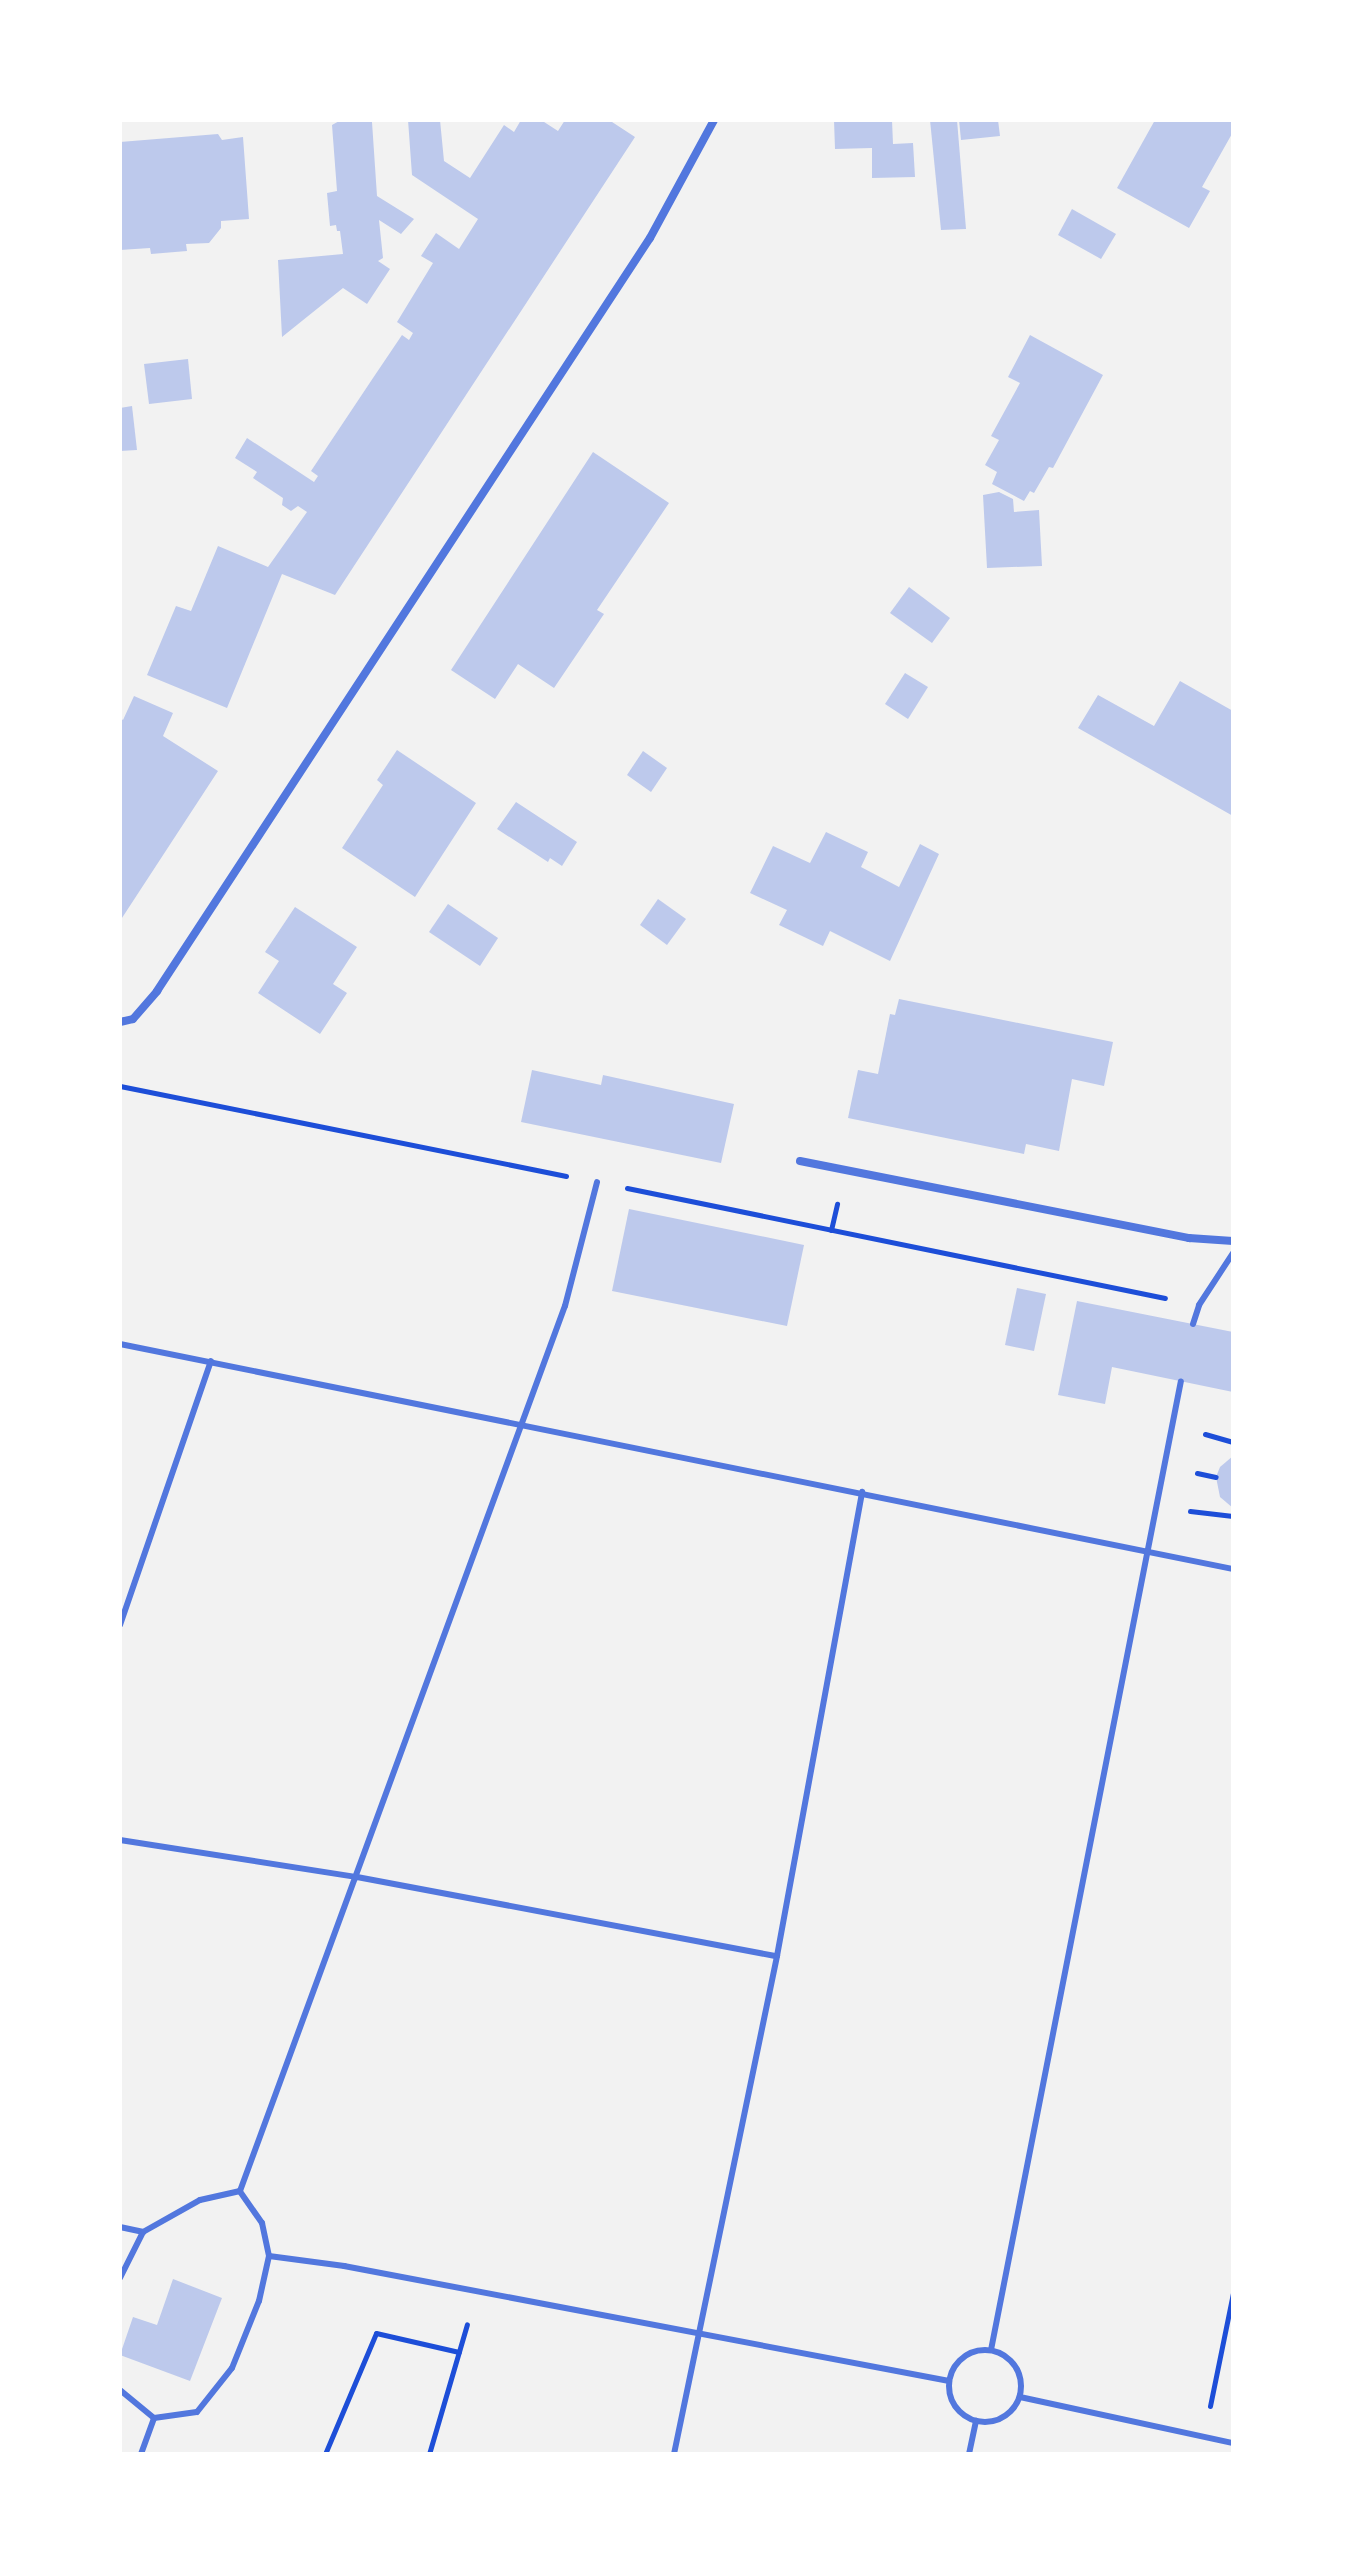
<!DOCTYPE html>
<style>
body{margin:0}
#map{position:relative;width:1353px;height:2574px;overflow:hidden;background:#f2f2f2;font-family:Karla,sans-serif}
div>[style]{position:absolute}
.building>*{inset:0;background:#bdc9ec}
.path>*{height:5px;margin:-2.5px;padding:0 2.5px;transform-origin:2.5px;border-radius:2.5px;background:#1d4ed8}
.service>*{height:6px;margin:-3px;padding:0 3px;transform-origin:3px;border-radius:3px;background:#5277de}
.service>.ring{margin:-3px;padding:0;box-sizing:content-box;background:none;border:6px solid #5277de;border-radius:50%}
.minor>*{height:8px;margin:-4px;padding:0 4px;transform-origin:4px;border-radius:4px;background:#5277de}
span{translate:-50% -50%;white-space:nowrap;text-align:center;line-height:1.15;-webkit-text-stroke:8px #fff;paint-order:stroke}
.frame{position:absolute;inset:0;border:122px solid #fff;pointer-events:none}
</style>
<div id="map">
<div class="building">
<div style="clip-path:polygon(341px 120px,372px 122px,377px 196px,414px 219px,401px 234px,379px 220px,383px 258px,378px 261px,390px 269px,367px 304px,343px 288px,282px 337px,278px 260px,343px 254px,340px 231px,337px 231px,336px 225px,330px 226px,327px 193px,337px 191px,332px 125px)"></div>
<div style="clip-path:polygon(408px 120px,440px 120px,444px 161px,470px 178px,504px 125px,514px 132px,521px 120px,541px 120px,558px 131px,565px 120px,609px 120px,635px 137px,335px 595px,282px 574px,227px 708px,147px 675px,176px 606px,191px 611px,218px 546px,268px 567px,307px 512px,298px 506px,291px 511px,282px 505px,283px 498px,253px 478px,257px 472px,235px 458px,247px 438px,314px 482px,318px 476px,311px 471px,373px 378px,402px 335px,409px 340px,413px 333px,397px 322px,433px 263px,421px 256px,436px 233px,459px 249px,478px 219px,412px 175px)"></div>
<div style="clip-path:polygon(834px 120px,892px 120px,893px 144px,913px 143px,915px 177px,872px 178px,872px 148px,835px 149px)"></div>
<div style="clip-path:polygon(930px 120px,957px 120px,966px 229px,941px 230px)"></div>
<div style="clip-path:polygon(959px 120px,998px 120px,1000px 136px,961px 140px)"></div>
<div style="clip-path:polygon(1155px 120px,1233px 120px,1233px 132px,1202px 187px,1210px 191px,1189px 228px,1117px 188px)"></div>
<div style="clip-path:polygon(218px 134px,222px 140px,243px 137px,249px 219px,221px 221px,221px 228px,209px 243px,186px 244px,187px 251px,151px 254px,150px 248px,120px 250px,120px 142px)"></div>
<div style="clip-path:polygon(1072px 209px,1116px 234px,1101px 259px,1058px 235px)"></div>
<div style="clip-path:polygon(1030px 335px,1103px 375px,1053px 468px,1049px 467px,1034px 493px,1030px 491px,1024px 501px,992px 484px,997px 472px,985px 465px,999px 440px,991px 436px,1020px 383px,1008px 377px)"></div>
<div style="clip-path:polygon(188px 359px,192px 399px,149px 404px,144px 364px)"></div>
<div style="clip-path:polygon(132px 406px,137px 450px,120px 451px,120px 408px)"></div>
<div style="clip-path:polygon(593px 452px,669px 503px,597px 610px,604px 614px,554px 688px,518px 664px,495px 699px,451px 670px)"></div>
<div style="clip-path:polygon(999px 492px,1013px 499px,1014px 512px,1039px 510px,1042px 566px,987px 568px,983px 495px)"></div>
<div style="clip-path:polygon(909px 587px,950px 618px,932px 643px,890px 613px)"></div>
<div style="clip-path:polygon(905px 673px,928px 687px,908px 719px,885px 704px)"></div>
<div style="clip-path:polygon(1180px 681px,1233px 711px,1233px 816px,1078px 728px,1098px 695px,1154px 726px)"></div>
<div style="clip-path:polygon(134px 696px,173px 713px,163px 736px,218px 771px,120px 921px,120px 718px,123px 720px)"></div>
<div style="clip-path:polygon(397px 750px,476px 803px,415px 897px,342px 848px,383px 785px,377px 780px)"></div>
<div style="clip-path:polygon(643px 751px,667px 768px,651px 792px,627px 775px)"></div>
<div style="clip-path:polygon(516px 802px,577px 842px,562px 866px,550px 858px,548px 862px,497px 829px)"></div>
<div style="clip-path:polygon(826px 832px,868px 852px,861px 867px,899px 887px,920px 844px,939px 854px,890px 961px,830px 931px,823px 946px,779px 925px,787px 910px,750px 893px,773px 846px,810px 863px)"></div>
<div style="clip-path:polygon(658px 899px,686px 919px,667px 945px,640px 925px)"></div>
<div style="clip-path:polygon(448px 904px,498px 938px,480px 966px,429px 932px)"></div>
<div style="clip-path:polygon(295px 907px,357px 947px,333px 984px,347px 993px,320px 1034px,258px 993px,279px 961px,265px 952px)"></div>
<div style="clip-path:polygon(899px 999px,1113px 1042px,1104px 1086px,1072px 1079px,1059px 1151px,1026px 1144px,1024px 1154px,848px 1118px,858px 1070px,878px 1074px,890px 1014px,895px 1015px)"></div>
<div style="clip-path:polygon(532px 1070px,601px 1085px,603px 1075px,734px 1104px,721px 1163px,521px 1122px)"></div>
<div style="clip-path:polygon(629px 1209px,804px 1245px,787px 1326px,612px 1291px)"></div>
<div style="clip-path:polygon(1017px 1288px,1046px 1294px,1034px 1351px,1005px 1345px)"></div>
<div style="clip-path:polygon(1077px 1301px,1233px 1332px,1233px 1392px,1112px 1367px,1105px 1404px,1058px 1395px)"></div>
<div style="clip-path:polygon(1233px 1456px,1233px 1508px,1220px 1497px,1216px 1477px,1220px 1467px)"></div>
<div style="clip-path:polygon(173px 2279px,222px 2298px,190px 2381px,120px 2355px,133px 2317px,157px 2325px)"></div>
</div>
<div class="path">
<div style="left:120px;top:1086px;width:455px;rotate:11.4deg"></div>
<div style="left:627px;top:1188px;width:549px;rotate:11.56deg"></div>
<div style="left:831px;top:1230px;width:27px;rotate:-77deg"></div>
<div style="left:1205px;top:1434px;width:29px;rotate:16deg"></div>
<div style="left:1197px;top:1473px;width:19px;rotate:12deg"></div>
<div style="left:1190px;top:1511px;width:43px;rotate:6.6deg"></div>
<div style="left:1210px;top:2406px;width:115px;rotate:-78.5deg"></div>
<div style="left:325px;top:2454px;width:131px;rotate:-67.1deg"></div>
<div style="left:376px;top:2333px;width:85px;rotate:12.9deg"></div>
<div style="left:429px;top:2454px;width:135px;rotate:-73.7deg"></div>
</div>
<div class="service">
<div style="left:1193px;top:1324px;width:20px;rotate:-72deg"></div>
<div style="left:1199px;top:1305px;width:62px;rotate:-56.8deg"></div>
<div style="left:120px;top:1344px;width:1136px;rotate:11.43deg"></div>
<div style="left:120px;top:1625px;width:279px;rotate:-71deg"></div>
<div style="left:120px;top:1840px;width:240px;rotate:8.9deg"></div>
<div style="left:357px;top:1877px;width:427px;rotate:10.7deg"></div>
<div style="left:240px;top:2191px;width:943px;rotate:-69.84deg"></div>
<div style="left:565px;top:1306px;width:128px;rotate:-75.5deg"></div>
<div style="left:120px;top:2227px;width:24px;rotate:12deg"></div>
<div style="left:269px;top:2256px;width:76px;rotate:7.6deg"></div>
<div style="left:344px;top:2266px;width:616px;rotate:10.76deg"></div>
<div style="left:120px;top:2278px;width:51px;rotate:-63.4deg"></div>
<div style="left:143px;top:2232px;width:65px;rotate:-29.3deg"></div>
<div style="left:200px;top:2200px;width:41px;rotate:-12.7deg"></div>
<div style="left:991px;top:2350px;width:987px;rotate:-78.91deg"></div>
<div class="ring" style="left:949px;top:2350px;width:66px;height:66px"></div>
<div style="left:120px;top:2390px;width:44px;rotate:39.5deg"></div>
<div style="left:154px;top:2418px;width:43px;rotate:-7.9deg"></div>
<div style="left:197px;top:2412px;width:56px;rotate:-51.5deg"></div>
<div style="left:232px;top:2368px;width:72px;rotate:-68.1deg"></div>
<div style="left:259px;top:2301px;width:46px;rotate:-77.5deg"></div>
<div style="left:269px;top:2256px;width:34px;rotate:-102deg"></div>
<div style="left:262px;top:2223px;width:39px;rotate:-125deg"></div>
<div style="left:1020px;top:2397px;width:218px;rotate:12.2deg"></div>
<div style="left:141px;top:2454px;width:38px;rotate:-70deg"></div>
<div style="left:674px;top:2454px;width:509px;rotate:-78.31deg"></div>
<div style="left:777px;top:1956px;width:472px;rotate:-79.6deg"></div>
<div style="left:969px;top:2454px;width:34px;rotate:-78deg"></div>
</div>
<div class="minor">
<div style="left:120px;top:1022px;width:13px;rotate:-13deg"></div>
<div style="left:133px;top:1019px;width:37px;rotate:-49deg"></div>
<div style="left:157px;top:991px;width:900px;rotate:-56.79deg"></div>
<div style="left:650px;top:238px;width:134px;rotate:-61.5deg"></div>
<div style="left:800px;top:1161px;width:397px;rotate:11.2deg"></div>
<div style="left:1189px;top:1238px;width:44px;rotate:3.9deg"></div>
</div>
<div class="frame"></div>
</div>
